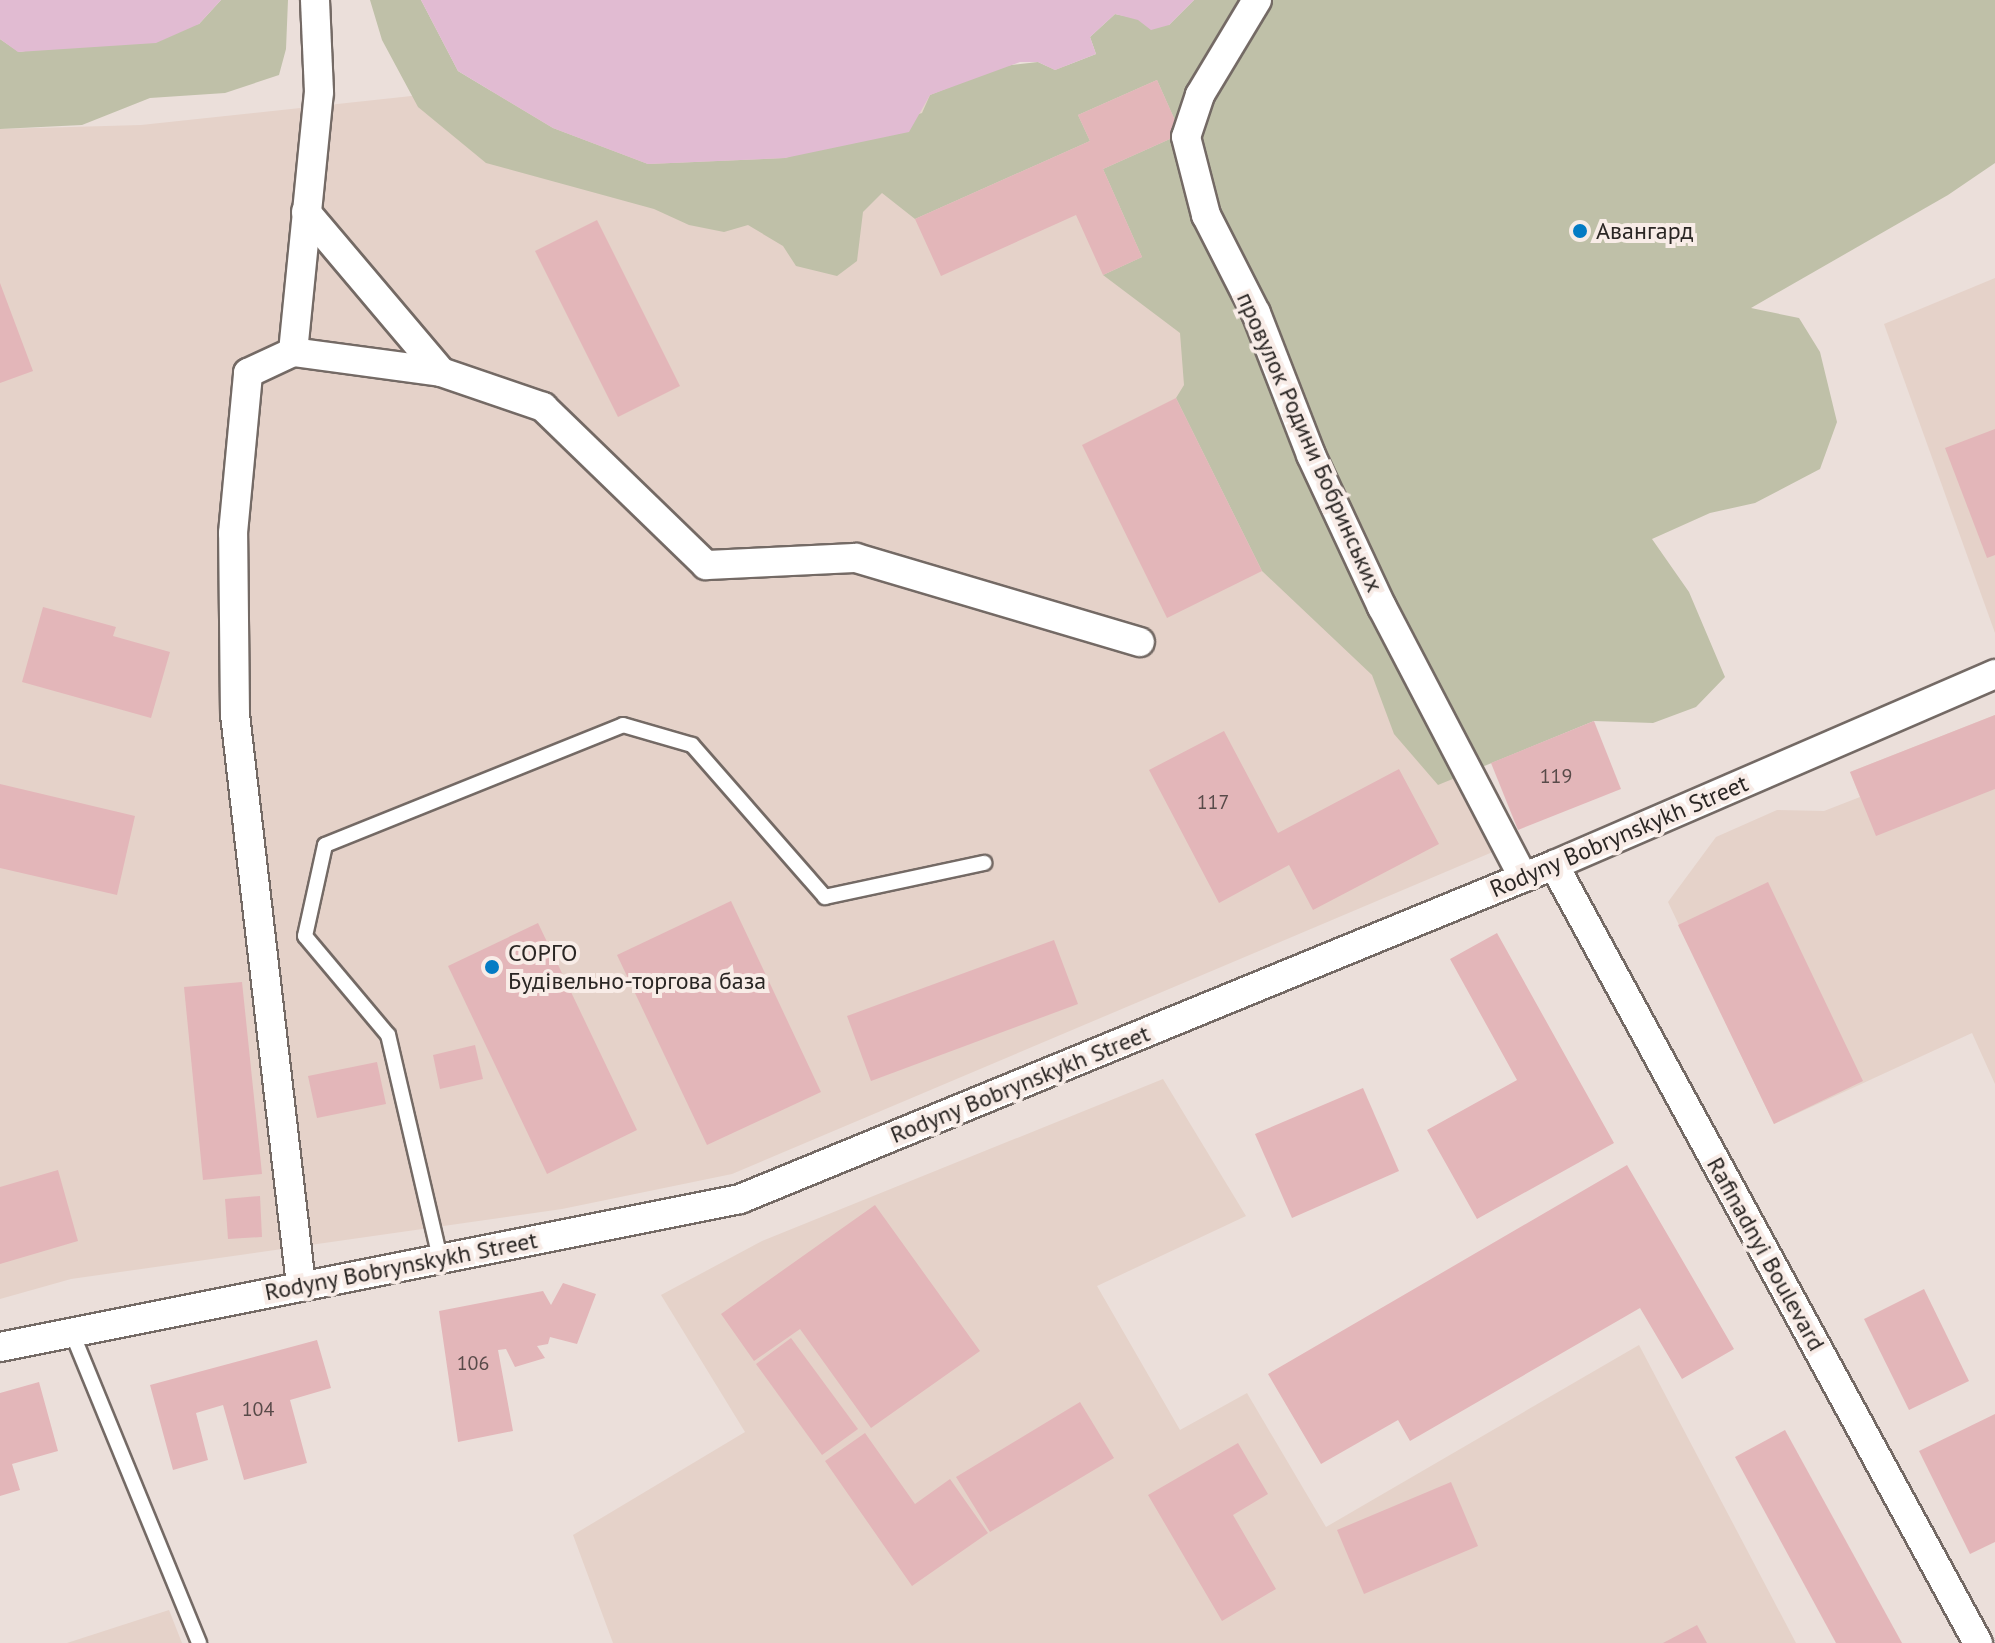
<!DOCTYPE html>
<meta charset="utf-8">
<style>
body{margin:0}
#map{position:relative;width:1995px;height:1643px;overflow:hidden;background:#ebdfda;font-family:"PT Sans",sans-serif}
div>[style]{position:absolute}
.built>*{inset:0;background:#e5d2c9}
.green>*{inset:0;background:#bfc0a8}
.water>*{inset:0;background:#e1bbd2}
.building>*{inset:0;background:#e3b6b9}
.roads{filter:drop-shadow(2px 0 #746a65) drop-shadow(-2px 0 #746a65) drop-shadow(0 2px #746a65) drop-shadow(0 -2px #746a65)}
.service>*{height:14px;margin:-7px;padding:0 7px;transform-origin:7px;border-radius:7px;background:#fff}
.minor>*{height:28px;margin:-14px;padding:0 14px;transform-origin:14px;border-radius:14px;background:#fff}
.dots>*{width:22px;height:22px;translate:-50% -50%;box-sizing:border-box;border:4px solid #f8ece7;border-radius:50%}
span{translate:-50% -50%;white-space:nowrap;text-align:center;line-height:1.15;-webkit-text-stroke:8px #f8ece7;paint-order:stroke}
.number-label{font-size:20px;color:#584a49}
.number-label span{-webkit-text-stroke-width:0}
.poi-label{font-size:24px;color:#2a2624}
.left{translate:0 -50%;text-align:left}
.street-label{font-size:24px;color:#2a2624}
</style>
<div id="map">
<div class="built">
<div style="clip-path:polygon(1186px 60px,1495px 851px,732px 1174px,562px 1209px,71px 1279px,0 1299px,0 129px,141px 125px,430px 94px)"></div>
<div style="clip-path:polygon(1995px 278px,1995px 633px,1884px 324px)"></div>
<div style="clip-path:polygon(1995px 715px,1995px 1084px,1972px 1033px,1774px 1124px,1668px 902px,1716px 837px,1777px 810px,1824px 811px,1860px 797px,1850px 772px)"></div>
<div style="clip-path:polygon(1163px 1079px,1246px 1216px,1097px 1286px,1180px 1430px,1247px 1393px,1326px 1527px,1639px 1345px,1796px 1643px,613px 1643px,573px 1535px,745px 1432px,661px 1295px,762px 1241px)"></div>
<div style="clip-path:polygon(169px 1610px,182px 1643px,67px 1643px)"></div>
</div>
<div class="green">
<div style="clip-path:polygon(221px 0,288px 0,286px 49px,279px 75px,225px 93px,150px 98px,82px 125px,0 129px,0 39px,19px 52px,199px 24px)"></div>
<div style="clip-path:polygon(370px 0,421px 0,458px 71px,553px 128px,648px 164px,785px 158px,922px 113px,930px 95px,1003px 66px,1038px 62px,1055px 70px,1096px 54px,1090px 37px,1115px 14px,1169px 25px,1194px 0,1995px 0,1995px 163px,1948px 195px,1751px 308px,1799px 318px,1820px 352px,1837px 422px,1820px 469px,1755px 503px,1710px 513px,1652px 539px,1689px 592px,1725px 677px,1696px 707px,1653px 723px,1594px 721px,1438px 785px,1394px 734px,1372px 675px,1262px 571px,1176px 398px,1184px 385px,1180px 333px,1103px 275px,1142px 257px,1103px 169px,1181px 134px,1157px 80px,1078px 115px,1090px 141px,915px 219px,882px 193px,863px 212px,857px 261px,837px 276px,796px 266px,783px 246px,748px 225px,724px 232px,689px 225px,654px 209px,486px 163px,418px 107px,382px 40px)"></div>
</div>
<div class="water">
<div style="clip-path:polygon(0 0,221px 0,199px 24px,156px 43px,18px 52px,0 39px)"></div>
<div style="clip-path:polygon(421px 0,1194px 0,1169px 25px,1151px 30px,1138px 20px,1115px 14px,1090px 37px,1096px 54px,1055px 70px,1038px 62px,1020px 62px,930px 95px,909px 132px,785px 158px,648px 164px,553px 128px,458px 71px)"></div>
</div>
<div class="building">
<div style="clip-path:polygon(1157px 80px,1181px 134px,1103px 169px,1142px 257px,1103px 275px,1076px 215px,941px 276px,915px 219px,1090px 141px,1078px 115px)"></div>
<div style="clip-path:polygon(597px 220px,680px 386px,618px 417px,535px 251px)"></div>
<div style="clip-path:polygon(0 283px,33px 371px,0 383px)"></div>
<div style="clip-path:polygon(1176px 398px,1262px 571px,1167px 618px,1082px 445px)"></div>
<div style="clip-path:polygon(1995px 429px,1995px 555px,1987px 558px,1945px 448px)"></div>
<div style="clip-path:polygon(43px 607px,116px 627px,113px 636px,170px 652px,151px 718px,22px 682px)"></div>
<div style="clip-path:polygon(1995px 715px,1995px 789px,1876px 836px,1850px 772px)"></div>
<div style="clip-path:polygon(1594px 721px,1621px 789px,1518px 830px,1491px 763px)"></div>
<div style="clip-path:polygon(1224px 731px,1278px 833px,1399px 769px,1439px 844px,1313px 910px,1289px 865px,1219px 903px,1149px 770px)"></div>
<div style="clip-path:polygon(0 784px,135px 816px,117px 895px,0 868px)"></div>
<div style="clip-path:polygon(1768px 882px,1863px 1081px,1774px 1124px,1678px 925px)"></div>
<div style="clip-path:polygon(731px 901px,821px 1092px,707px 1145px,617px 955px)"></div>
<div style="clip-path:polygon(538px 923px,637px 1130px,547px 1174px,448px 966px)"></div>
<div style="clip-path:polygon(1497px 933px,1614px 1143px,1477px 1219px,1427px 1130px,1517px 1080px,1450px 959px)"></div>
<div style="clip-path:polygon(1054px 940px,1078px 1004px,871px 1081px,847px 1016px)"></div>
<div style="clip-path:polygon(242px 982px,262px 1174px,203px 1180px,184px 987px)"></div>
<div style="clip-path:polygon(475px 1045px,483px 1079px,440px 1089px,433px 1055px)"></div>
<div style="clip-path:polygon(377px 1062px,386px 1104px,317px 1118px,308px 1076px)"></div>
<div style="clip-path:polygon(1363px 1088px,1399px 1171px,1292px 1218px,1255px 1134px)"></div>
<div style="clip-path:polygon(1627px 1165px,1734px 1349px,1682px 1379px,1640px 1308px,1410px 1441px,1398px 1420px,1321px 1464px,1268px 1374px)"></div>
<div style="clip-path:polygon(58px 1170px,78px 1241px,0 1264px,0 1187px)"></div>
<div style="clip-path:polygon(260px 1196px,262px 1237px,228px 1239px,225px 1199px)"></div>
<div style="clip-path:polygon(875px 1205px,980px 1351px,871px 1428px,800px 1329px,754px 1361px,721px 1314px)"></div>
<div style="clip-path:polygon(563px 1283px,596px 1294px,577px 1344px,550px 1337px,548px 1344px,537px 1346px,545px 1358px,515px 1367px,506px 1349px,498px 1350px,513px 1431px,458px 1442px,439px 1311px,543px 1291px,551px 1305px)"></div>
<div style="clip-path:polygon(1924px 1289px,1969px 1381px,1909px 1410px,1864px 1319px)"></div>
<div style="clip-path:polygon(791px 1338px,858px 1429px,822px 1455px,756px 1364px)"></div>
<div style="clip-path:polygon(317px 1340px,331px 1388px,290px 1400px,307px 1463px,244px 1480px,223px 1405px,196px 1413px,208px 1460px,173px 1470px,150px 1385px)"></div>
<div style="clip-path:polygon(39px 1382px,58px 1451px,12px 1464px,20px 1490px,0 1496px,0 1393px)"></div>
<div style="clip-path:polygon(1080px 1402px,1114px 1458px,990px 1532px,956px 1477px)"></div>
<div style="clip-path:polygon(1995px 1414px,1995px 1542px,1970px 1554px,1919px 1451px)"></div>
<div style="clip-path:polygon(1785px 1430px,1902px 1643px,1836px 1643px,1735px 1457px)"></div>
<div style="clip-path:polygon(865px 1433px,915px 1504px,950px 1479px,988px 1533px,912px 1586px,825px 1461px)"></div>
<div style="clip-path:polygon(1238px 1443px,1268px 1494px,1233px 1515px,1276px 1589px,1222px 1621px,1148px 1495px)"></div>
<div style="clip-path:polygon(1451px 1482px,1478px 1546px,1364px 1594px,1337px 1530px)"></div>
<div style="clip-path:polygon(1697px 1625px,1707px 1643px,1663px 1643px)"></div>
</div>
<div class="roads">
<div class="service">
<div style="left:440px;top:1258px;width:229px;rotate:-103.1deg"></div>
<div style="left:388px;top:1035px;width:129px;rotate:-130deg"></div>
<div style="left:305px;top:936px;width:93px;rotate:-77.6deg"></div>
<div style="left:325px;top:845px;width:321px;rotate:-21.9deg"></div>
<div style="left:623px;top:725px;width:72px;rotate:16.2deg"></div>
<div style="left:692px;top:745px;width:202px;rotate:48.8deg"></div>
<div style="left:825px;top:897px;width:163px;rotate:-12.1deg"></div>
<div style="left:72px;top:1333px;width:335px;rotate:67.7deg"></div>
</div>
<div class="minor">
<div style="left:1257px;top:0;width:111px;rotate:121deg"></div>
<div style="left:1200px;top:95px;width:44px;rotate:108.4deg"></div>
<div style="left:1186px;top:137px;width:81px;rotate:75.6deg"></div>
<div style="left:1206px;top:215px;width:110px;rotate:63deg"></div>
<div style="left:1256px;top:313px;width:152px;rotate:68.8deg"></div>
<div style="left:1311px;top:455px;width:168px;rotate:65deg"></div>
<div style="left:1382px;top:607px;width:305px;rotate:62.4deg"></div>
<div style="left:306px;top:212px;width:209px;rotate:49.8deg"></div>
<div style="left:441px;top:372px;width:108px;rotate:18.9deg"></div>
<div style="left:543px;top:407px;width:227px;rotate:44.1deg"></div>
<div style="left:706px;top:565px;width:150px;rotate:-2.7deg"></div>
<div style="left:856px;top:558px;width:296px;rotate:16.5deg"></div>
<div style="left:293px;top:352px;width:261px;rotate:-84.3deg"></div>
<div style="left:319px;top:92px;width:92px;rotate:-92.5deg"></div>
<div style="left:1554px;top:865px;width:886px;rotate:61.41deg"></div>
<div style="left:301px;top:1285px;width:574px;rotate:-96.6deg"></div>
<div style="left:235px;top:715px;width:182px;rotate:-90.6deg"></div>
<div style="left:233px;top:533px;width:161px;rotate:-84.6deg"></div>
<div style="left:248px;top:373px;width:50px;rotate:-25deg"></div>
<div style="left:293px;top:352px;width:149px;rotate:7.7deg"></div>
<div style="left:0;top:1347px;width:755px;rotate:-11.31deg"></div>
<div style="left:740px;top:1199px;width:880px;rotate:-22.31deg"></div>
<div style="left:1554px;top:865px;width:481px;rotate:-23.4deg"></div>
</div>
</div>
<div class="dots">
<div style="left:1580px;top:231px;background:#047bc4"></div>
<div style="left:492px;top:967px;background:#047bc4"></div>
</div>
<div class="number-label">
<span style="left:1556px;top:776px">119</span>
<span style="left:1213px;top:802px">117</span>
<span style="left:473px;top:1363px">106</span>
<span style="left:258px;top:1409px">104</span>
</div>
<div class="poi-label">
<span class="left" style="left:1596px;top:231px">Авангард</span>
<span class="left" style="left:508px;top:967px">СОРГО<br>Будівельно-торгова база</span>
</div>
<div class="street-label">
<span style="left:1310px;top:442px;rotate:66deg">провулок Родини Бобринських</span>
<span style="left:1619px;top:836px;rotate:-23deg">Rodyny Bobrynskykh Street</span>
<span style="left:1020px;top:1084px;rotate:-22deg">Rodyny Bobrynskykh Street</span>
<span style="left:1766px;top:1254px;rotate:61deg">Rafinadnyi Boulevard</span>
<span style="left:401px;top:1266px;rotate:-11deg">Rodyny Bobrynskykh Street</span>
</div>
</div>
